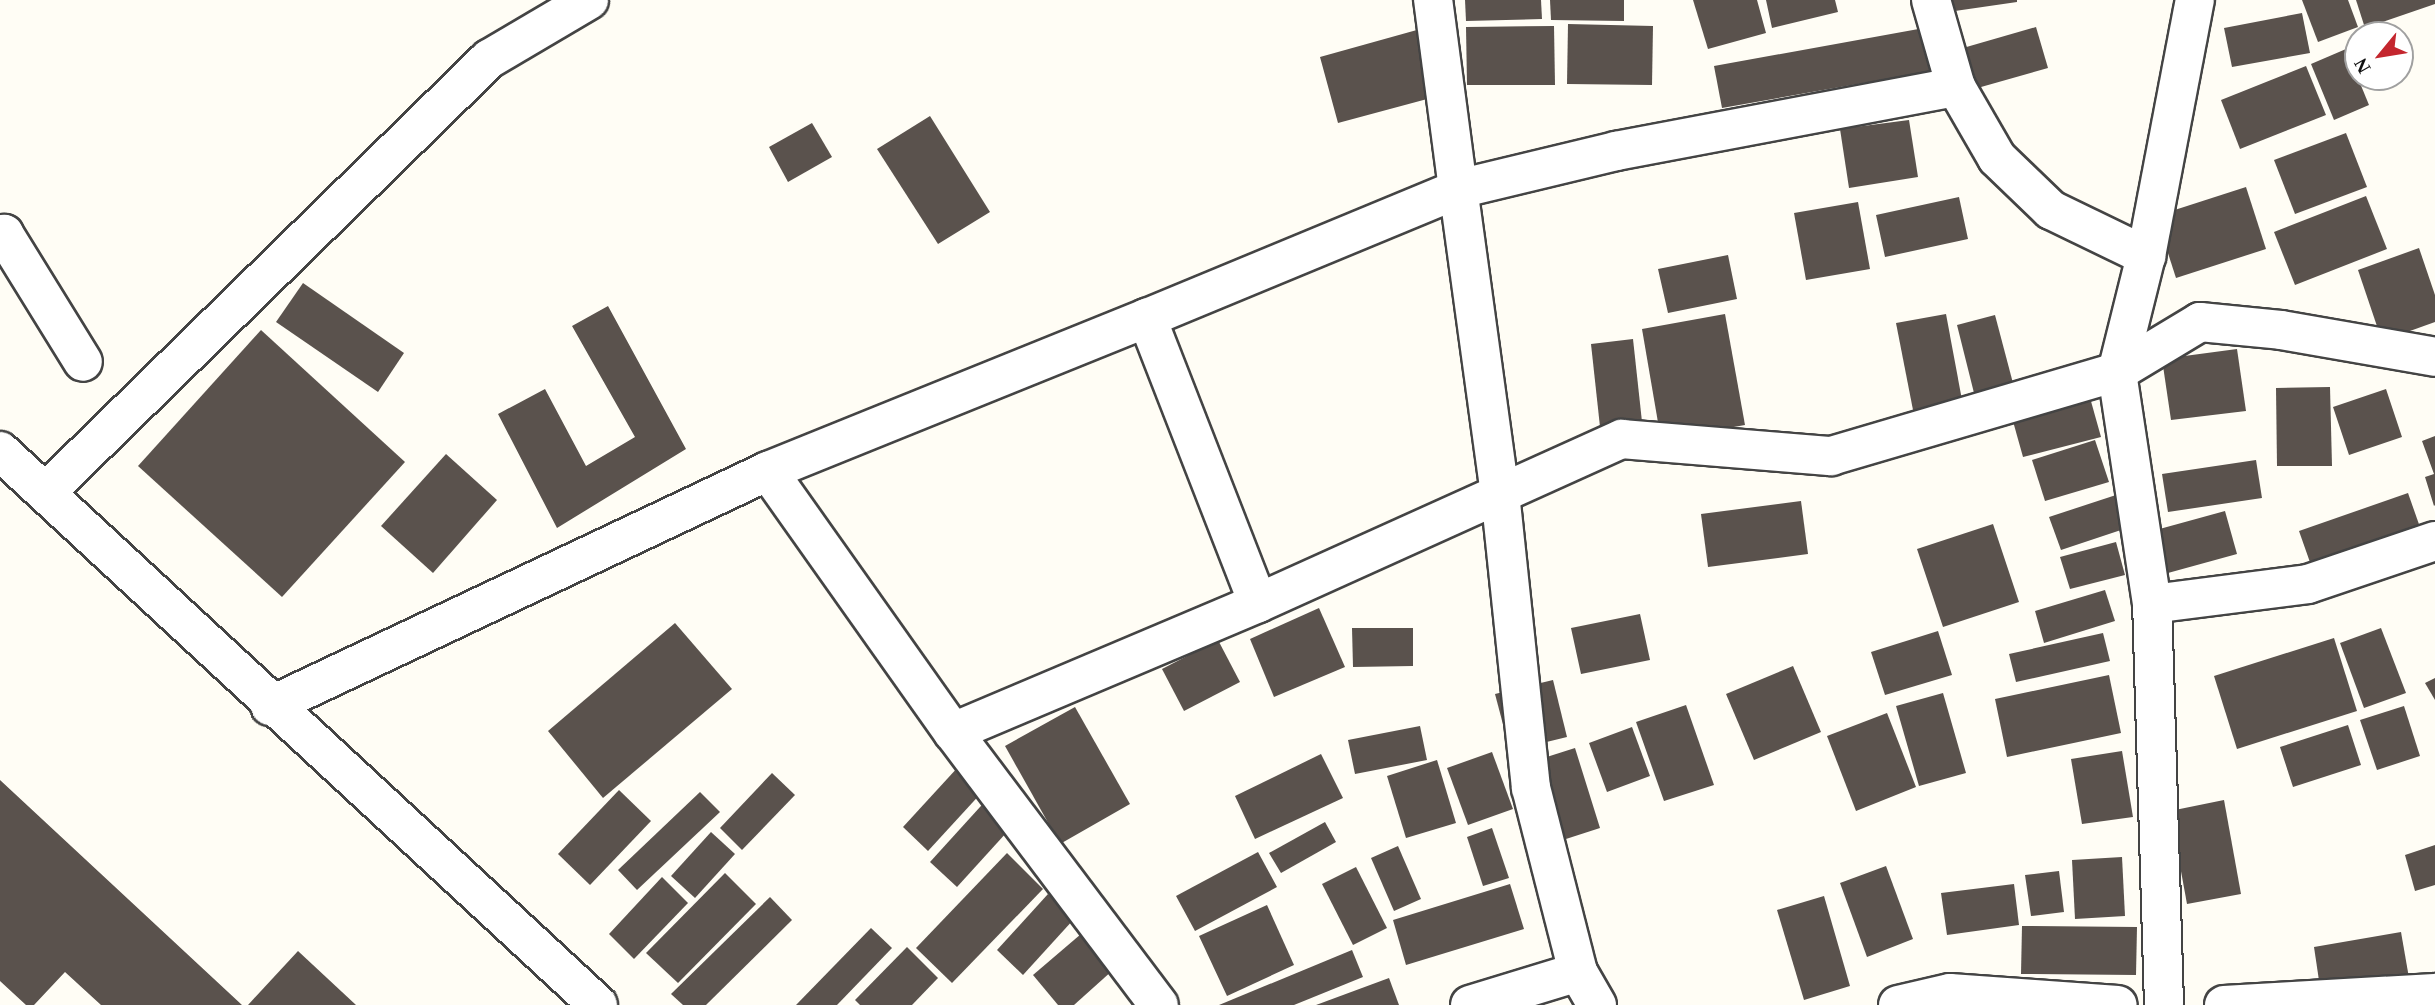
<!DOCTYPE html>
<style>
body{margin:0}
#map{position:relative;width:2435px;height:1005px;overflow:hidden;background:#fffdf5;font-family:Georgia,serif}
div>[style]{position:absolute}
.building>*{inset:0;background:#5a524d}
.roads{filter:drop-shadow(2px 0 #444) drop-shadow(-2px 0 #444) drop-shadow(0 2px #444) drop-shadow(0 -2px #444)}
.minor>*{height:38px;margin:-19px;padding:0 19px;transform-origin:19px;border-radius:19px;background:#fff}
span{translate:-50% -50%;white-space:nowrap;text-align:center;line-height:1.15;-webkit-text-stroke:7px #fff;paint-order:stroke}
.north{position:absolute;left:2344px;top:21px;width:70px;height:70px;box-sizing:border-box;background:#fff;border:2px solid #a0a0a0;border-radius:50%;rotate:240deg;font-size:19px;font-weight:700;line-height:28px;text-align:center;color:#111}
.north::after{content:'';display:block;margin:auto;width:24px;height:32px;background:#c4262e;clip-path:polygon(50% 0,100% 100%,50% 72%,0 100%)}
</style>
<div id="map">
<div class="building">
<div style="clip-path:polygon(1465px 0,1541px 0,1542px 19px,1466px 21px)"></div>
<div style="clip-path:polygon(1550px 0,1624px 0,1624px 21px,1551px 20px)"></div>
<div style="clip-path:polygon(1693px 0,1757px 0,1766px 33px,1708px 49px)"></div>
<div style="clip-path:polygon(1766px 0,1835px 0,1838px 12px,1772px 28px)"></div>
<div style="clip-path:polygon(1947px 0,2017px 0,2017px 2px,1948px 12px)"></div>
<div style="clip-path:polygon(2302px 0,2348px 0,2358px 27px,2318px 42px)"></div>
<div style="clip-path:polygon(2356px 0,2435px 0,2435px 4px,2365px 28px)"></div>
<div style="clip-path:polygon(2302px 13px,2310px 53px,2232px 67px,2224px 28px)"></div>
<div style="clip-path:polygon(1568px 24px,1653px 26px,1652px 85px,1567px 84px)"></div>
<div style="clip-path:polygon(1554px 26px,1555px 85px,1467px 85px,1466px 27px)"></div>
<div style="clip-path:polygon(2036px 27px,2048px 68px,1974px 89px,1963px 48px)"></div>
<div style="clip-path:polygon(1424px 28px,1442px 95px,1338px 123px,1320px 57px)"></div>
<div style="clip-path:polygon(1924px 28px,1931px 71px,1722px 108px,1714px 66px)"></div>
<div style="clip-path:polygon(2346px 49px,2369px 105px,2334px 120px,2311px 64px)"></div>
<div style="clip-path:polygon(2306px 66px,2326px 115px,2240px 149px,2221px 100px)"></div>
<div style="clip-path:polygon(930px 116px,990px 212px,938px 244px,877px 149px)"></div>
<div style="clip-path:polygon(1909px 120px,1918px 177px,1849px 188px,1840px 129px)"></div>
<div style="clip-path:polygon(812px 123px,832px 157px,788px 182px,769px 147px)"></div>
<div style="clip-path:polygon(2346px 133px,2367px 187px,2295px 214px,2274px 160px)"></div>
<div style="clip-path:polygon(2246px 187px,2266px 249px,2176px 278px,2156px 216px)"></div>
<div style="clip-path:polygon(2366px 196px,2387px 249px,2295px 285px,2274px 232px)"></div>
<div style="clip-path:polygon(1959px 197px,1968px 239px,1885px 257px,1876px 215px)"></div>
<div style="clip-path:polygon(1858px 202px,1870px 269px,1806px 280px,1794px 213px)"></div>
<div style="clip-path:polygon(2419px 248px,2435px 295px,2435px 322px,2382px 341px,2358px 270px)"></div>
<div style="clip-path:polygon(1728px 255px,1737px 299px,1668px 313px,1658px 269px)"></div>
<div style="clip-path:polygon(303px 283px,404px 353px,378px 392px,276px 322px)"></div>
<div style="clip-path:polygon(608px 306px,686px 449px,557px 528px,498px 414px,545px 389px,586px 466px,635px 437px,572px 326px)"></div>
<div style="clip-path:polygon(1725px 314px,1745px 425px,1661px 440px,1642px 329px)"></div>
<div style="clip-path:polygon(1946px 314px,1962px 400px,1913px 410px,1896px 323px)"></div>
<div style="clip-path:polygon(1995px 315px,2014px 387px,1975px 397px,1957px 325px)"></div>
<div style="clip-path:polygon(261px 330px,405px 462px,282px 597px,138px 466px)"></div>
<div style="clip-path:polygon(1633px 339px,1643px 431px,1601px 436px,1591px 344px)"></div>
<div style="clip-path:polygon(2237px 349px,2246px 411px,2171px 420px,2162px 359px)"></div>
<div style="clip-path:polygon(2087px 387px,2101px 437px,2023px 457px,2009px 407px)"></div>
<div style="clip-path:polygon(2330px 387px,2332px 466px,2277px 466px,2276px 388px)"></div>
<div style="clip-path:polygon(2386px 389px,2402px 437px,2349px 455px,2333px 407px)"></div>
<div style="clip-path:polygon(2435px 436px,2435px 505px,2434px 506px,2425px 477px,2434px 474px,2422px 441px)"></div>
<div style="clip-path:polygon(2095px 440px,2109px 482px,2045px 501px,2032px 460px)"></div>
<div style="clip-path:polygon(446px 454px,497px 500px,433px 573px,381px 526px)"></div>
<div style="clip-path:polygon(2256px 460px,2262px 498px,2168px 512px,2162px 474px)"></div>
<div style="clip-path:polygon(2408px 493px,2421px 530px,2312px 568px,2299px 531px)"></div>
<div style="clip-path:polygon(2116px 495px,2127px 528px,2061px 550px,2049px 517px)"></div>
<div style="clip-path:polygon(1801px 501px,1808px 554px,1708px 567px,1701px 514px)"></div>
<div style="clip-path:polygon(2225px 511px,2237px 554px,2157px 576px,2145px 533px)"></div>
<div style="clip-path:polygon(1993px 524px,2019px 602px,1943px 627px,1917px 549px)"></div>
<div style="clip-path:polygon(2116px 542px,2125px 575px,2070px 589px,2060px 557px)"></div>
<div style="clip-path:polygon(2105px 590px,2115px 621px,2044px 643px,2035px 611px)"></div>
<div style="clip-path:polygon(1319px 608px,1345px 667px,1274px 697px,1250px 639px)"></div>
<div style="clip-path:polygon(1640px 614px,1650px 660px,1581px 674px,1571px 628px)"></div>
<div style="clip-path:polygon(675px 623px,732px 689px,603px 798px,548px 731px)"></div>
<div style="clip-path:polygon(1352px 628px,1413px 628px,1413px 666px,1353px 667px)"></div>
<div style="clip-path:polygon(2381px 628px,2406px 693px,2364px 708px,2340px 643px)"></div>
<div style="clip-path:polygon(1938px 631px,1952px 675px,1885px 695px,1871px 652px)"></div>
<div style="clip-path:polygon(2103px 633px,2110px 661px,2016px 682px,2009px 654px)"></div>
<div style="clip-path:polygon(2334px 638px,2357px 711px,2237px 749px,2214px 676px)"></div>
<div style="clip-path:polygon(1218px 640px,1240px 682px,1184px 711px,1162px 669px)"></div>
<div style="clip-path:polygon(1793px 666px,1821px 732px,1754px 760px,1726px 694px)"></div>
<div style="clip-path:polygon(2109px 675px,2121px 733px,2007px 757px,1995px 699px)"></div>
<div style="clip-path:polygon(2435px 678px,2435px 700px,2425px 683px)"></div>
<div style="clip-path:polygon(1553px 680px,1567px 737px,1510px 751px,1495px 694px)"></div>
<div style="clip-path:polygon(1943px 693px,1966px 773px,1919px 786px,1896px 706px)"></div>
<div style="clip-path:polygon(1686px 705px,1714px 785px,1664px 801px,1636px 722px)"></div>
<div style="clip-path:polygon(2404px 706px,2420px 756px,2377px 770px,2360px 720px)"></div>
<div style="clip-path:polygon(1075px 707px,1130px 804px,1060px 844px,1005px 746px)"></div>
<div style="clip-path:polygon(1887px 713px,1916px 787px,1856px 811px,1827px 736px)"></div>
<div style="clip-path:polygon(2348px 725px,2361px 765px,2293px 787px,2280px 747px)"></div>
<div style="clip-path:polygon(1420px 726px,1427px 760px,1355px 774px,1348px 740px)"></div>
<div style="clip-path:polygon(1632px 727px,1650px 776px,1607px 792px,1589px 743px)"></div>
<div style="clip-path:polygon(1575px 748px,1600px 828px,1535px 849px,1509px 769px)"></div>
<div style="clip-path:polygon(2122px 751px,2133px 817px,2082px 824px,2071px 759px)"></div>
<div style="clip-path:polygon(1492px 752px,1513px 809px,1468px 825px,1447px 768px)"></div>
<div style="clip-path:polygon(1321px 754px,1343px 798px,1255px 839px,1235px 796px)"></div>
<div style="clip-path:polygon(1437px 760px,1456px 823px,1406px 838px,1387px 776px)"></div>
<div style="clip-path:polygon(959px 766px,984px 790px,928px 851px,903px 827px)"></div>
<div style="clip-path:polygon(772px 773px,795px 795px,742px 850px,720px 828px)"></div>
<div style="clip-path:polygon(0 780px,242px 1005px,101px 1005px,65px 972px,34px 1005px,26px 1005px,0 981px)"></div>
<div style="clip-path:polygon(619px 790px,651px 821px,590px 885px,558px 854px)"></div>
<div style="clip-path:polygon(700px 792px,720px 812px,637px 890px,618px 870px)"></div>
<div style="clip-path:polygon(990px 796px,1017px 821px,957px 887px,930px 862px)"></div>
<div style="clip-path:polygon(2224px 800px,2241px 894px,2187px 904px,2170px 811px)"></div>
<div style="clip-path:polygon(1325px 822px,1336px 842px,1281px 873px,1269px 853px)"></div>
<div style="clip-path:polygon(1492px 828px,1509px 878px,1483px 886px,1467px 837px)"></div>
<div style="clip-path:polygon(711px 832px,735px 854px,695px 898px,671px 876px)"></div>
<div style="clip-path:polygon(2435px 845px,2435px 885px,2415px 891px,2405px 855px)"></div>
<div style="clip-path:polygon(1398px 846px,1421px 899px,1394px 911px,1371px 858px)"></div>
<div style="clip-path:polygon(1258px 852px,1277px 887px,1195px 931px,1176px 896px)"></div>
<div style="clip-path:polygon(1007px 853px,1043px 889px,952px 983px,916px 948px)"></div>
<div style="clip-path:polygon(2122px 857px,2125px 916px,2075px 919px,2072px 860px)"></div>
<div style="clip-path:polygon(1886px 866px,1913px 939px,1867px 957px,1840px 883px)"></div>
<div style="clip-path:polygon(1356px 867px,1387px 928px,1353px 945px,1322px 884px)"></div>
<div style="clip-path:polygon(2059px 871px,2064px 912px,2031px 916px,2025px 875px)"></div>
<div style="clip-path:polygon(725px 873px,756px 904px,678px 983px,646px 953px)"></div>
<div style="clip-path:polygon(662px 877px,688px 903px,634px 959px,609px 934px)"></div>
<div style="clip-path:polygon(1510px 884px,1524px 929px,1406px 965px,1393px 920px)"></div>
<div style="clip-path:polygon(2014px 884px,2019px 925px,1947px 935px,1941px 893px)"></div>
<div style="clip-path:polygon(1048px 894px,1074px 919px,1023px 975px,997px 950px)"></div>
<div style="clip-path:polygon(1824px 896px,1850px 986px,1804px 1000px,1777px 910px)"></div>
<div style="clip-path:polygon(770px 897px,792px 920px,706px 1005px,683px 1005px,671px 994px)"></div>
<div style="clip-path:polygon(1267px 905px,1294px 965px,1227px 996px,1199px 936px)"></div>
<div style="clip-path:polygon(2022px 926px,2137px 927px,2136px 975px,2021px 974px)"></div>
<div style="clip-path:polygon(871px 928px,892px 948px,837px 1005px,796px 1005px)"></div>
<div style="clip-path:polygon(2401px 932px,2409px 978px,2321px 994px,2314px 947px)"></div>
<div style="clip-path:polygon(1081px 934px,1113px 970px,1074px 1005px,1058px 1005px,1033px 975px)"></div>
<div style="clip-path:polygon(907px 947px,938px 978px,912px 1005px,860px 1005px,855px 1000px)"></div>
<div style="clip-path:polygon(1352px 950px,1363px 977px,1294px 1005px,1219px 1005px)"></div>
<div style="clip-path:polygon(298px 951px,356px 1005px,248px 1005px)"></div>
<div style="clip-path:polygon(1389px 978px,1399px 1005px,1316px 1005px)"></div>
</div>
<div class="roads">
<div class="minor">
<div style="left:1931px;top:0;width:91px;rotate:74deg"></div>
<div style="left:1956px;top:87px;width:82px;rotate:60deg"></div>
<div style="left:1997px;top:158px;width:75px;rotate:43.9deg"></div>
<div style="left:2051px;top:210px;width:106px;rotate:25.8deg"></div>
<div style="left:0;top:238px;width:6px;rotate:-45deg"></div>
<div style="left:4px;top:234px;width:150px;rotate:58.3deg"></div>
<div style="left:0;top:451px;width:815px;rotate:42.81deg"></div>
<div style="left:768px;top:471px;width:320px;rotate:54.7deg"></div>
<div style="left:953px;top:732px;width:342px;rotate:53deg"></div>
<div style="left:45px;top:493px;width:621px;rotate:-44.35deg"></div>
<div style="left:489px;top:59px;width:116px;rotate:-30.5deg"></div>
<div style="left:1258px;top:603px;width:306px;rotate:-111.3deg"></div>
<div style="left:1147px;top:318px;width:337px;rotate:-22.5deg"></div>
<div style="left:1458px;top:189px;width:191px;rotate:-97.5deg"></div>
<div style="left:2152px;top:604px;width:157px;rotate:-7.3deg"></div>
<div style="left:2308px;top:584px;width:134px;rotate:-18.7deg"></div>
<div style="left:270px;top:706px;width:551px;rotate:-25.26deg"></div>
<div style="left:768px;top:471px;width:409px;rotate:-22deg"></div>
<div style="left:953px;top:732px;width:331px;rotate:-22.9deg"></div>
<div style="left:1258px;top:603px;width:399px;rotate:-24.3deg"></div>
<div style="left:1622px;top:439px;width:210px;rotate:4.7deg"></div>
<div style="left:1831px;top:456px;width:298px;rotate:-16.4deg"></div>
<div style="left:2117px;top:372px;width:97px;rotate:-31.1deg"></div>
<div style="left:2200px;top:322px;width:81px;rotate:5.6deg"></div>
<div style="left:2281px;top:330px;width:156px;rotate:9.9deg"></div>
<div style="left:1470px;top:1005px;width:113px;rotate:-17deg"></div>
<div style="left:1597px;top:1005px;width:38px;rotate:-120deg"></div>
<div style="left:1578px;top:972px;width:190px;rotate:-104.3deg"></div>
<div style="left:1531px;top:788px;width:296px;rotate:-96deg"></div>
<div style="left:1500px;top:494px;width:308px;rotate:-97.8deg"></div>
<div style="left:1458px;top:189px;width:163px;rotate:-13.5deg"></div>
<div style="left:1616px;top:151px;width:346px;rotate:-10.7deg"></div>
<div style="left:1898px;top:1005px;width:53px;rotate:-13deg"></div>
<div style="left:1950px;top:993px;width:168px;rotate:4.1deg"></div>
<div style="left:2164px;top:1005px;width:401px;rotate:-91.7deg"></div>
<div style="left:2152px;top:604px;width:235px;rotate:-98.6deg"></div>
<div style="left:2117px;top:372px;width:120px;rotate:-76deg"></div>
<div style="left:2146px;top:256px;width:261px;rotate:-79.2deg"></div>
<div style="left:2224px;top:1005px;width:211px;rotate:-3.3deg"></div>
</div>
</div>
<div class="north">N</div>
</div>
